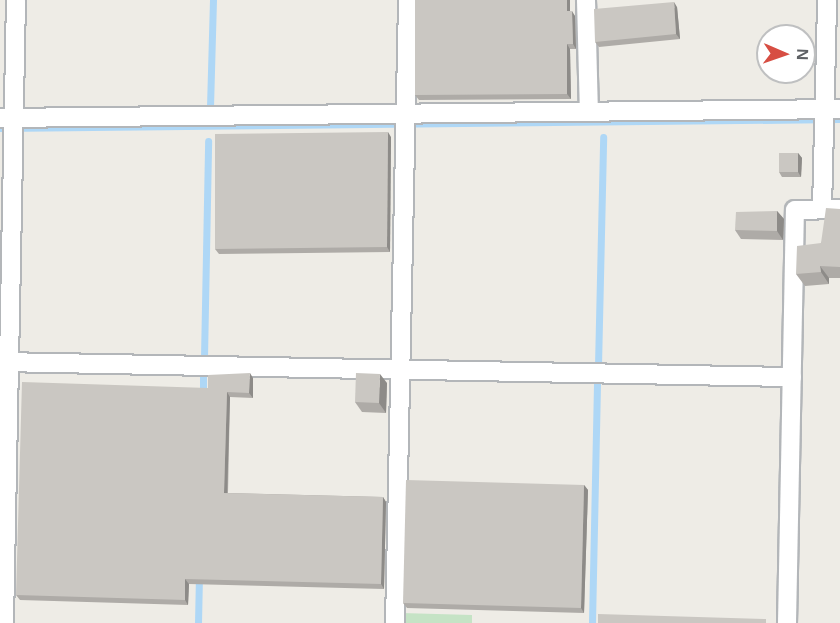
<!DOCTYPE html>
<style>
body{margin:0}
#map{position:relative;width:840px;height:623px;overflow:hidden;background:#eeece6;font-family:Arial,sans-serif}
div>[style]{position:absolute}
.green>*{inset:0;background:#c5e3c5}
.stream>*{height:7px;margin:-3.5px;padding:0 3.5px;transform-origin:3.5px;border-radius:3.5px;background:#aed7f6}
.roads{filter:drop-shadow(2px 0 #b3b6b9) drop-shadow(-2px 0 #b3b6b9) drop-shadow(0 2px #b3b6b9) drop-shadow(0 -2px #b3b6b9)}
.street>*{height:18px;margin:-9px;padding:0 9px;transform-origin:9px;border-radius:9px;background:#fff}
.wall>*{inset:0;background:#aeaba7}
.shaded-wall>*{inset:0;background:#8d8b88}
.building>*{inset:0;background:#cac7c2}
span{translate:-50% -50%;white-space:nowrap;text-align:center;line-height:1.15;-webkit-text-stroke:6px #fff;paint-order:stroke}
.north{position:absolute;left:756px;top:24px;width:60px;height:60px;box-sizing:border-box;background:#fff;border:2px solid #bfc0c1;border-radius:50%;rotate:92deg;font-size:16px;font-weight:700;line-height:24px;text-align:center;color:#5e6165}
.north::after{content:'';display:block;margin:auto;width:21px;height:27px;background:#d74e43;clip-path:polygon(50% 0,100% 100%,50% 72%,0 100%)}
</style>
<div id="map">
<div class="green">
<div style="clip-path:polygon(401px 613px,472px 615px,472px 623px,401px 623px)"></div>
</div>
<div class="stream">
<div style="left:210px;top:107px;width:107px;rotate:-88.4deg"></div>
<div style="left:0;top:128px;width:840px;rotate:-0.61deg"></div>
<div style="left:204px;top:358px;width:217px;rotate:-88.9deg"></div>
<div style="left:598px;top:366px;width:229px;rotate:-88.7deg"></div>
<div style="left:203px;top:395px;width:21px;rotate:-90deg"></div>
<div style="left:198px;top:623px;width:46px;rotate:-88.8deg"></div>
<div style="left:592px;top:623px;width:239px;rotate:-88.8deg"></div>
</div>
<div class="roads">
<div class="street">
<div style="left:586px;top:0;width:111px;rotate:88.5deg"></div>
<div style="left:0;top:118px;width:840px;rotate:-0.61deg"></div>
<div style="left:822px;top:209px;width:209px;rotate:-88.6deg"></div>
<div style="left:0;top:362px;width:792px;rotate:1.09deg"></div>
<div style="left:4px;top:623px;width:623px;rotate:-88.9deg"></div>
<div style="left:395px;top:623px;width:623px;rotate:-88.8deg"></div>
<div style="left:787px;top:623px;width:413px;rotate:-88.9deg"></div>
<div style="left:795px;top:210px;width:45px;rotate:-1.3deg"></div>
</div>
</div>
<div class="wall">
<div style="clip-path:polygon(677px 7px,680px 39px,599px 47px,595px 42px)"></div>
<div style="clip-path:polygon(570px 11px,575px 16px,576px 49px,570px 49px,571px 99px,419px 100px,415px 95px)"></div>
<div style="clip-path:polygon(391px 137px,390px 252px,219px 254px,215px 249px)"></div>
<div style="clip-path:polygon(798px 153px,802px 158px,801px 177px,782px 177px,779px 172px)"></div>
<div style="clip-path:polygon(840px 209px,840px 278px,829px 278px,829px 284px,805px 286px,796px 274px,821px 243px)"></div>
<div style="clip-path:polygon(777px 211px,784px 219px,783px 240px,741px 239px,735px 230px)"></div>
<div style="clip-path:polygon(253px 378px,253px 398px,230px 397px,228px 493px,383px 497px,386px 502px,384px 589px,189px 584px,188px 605px,20px 600px,16px 595px,208px 388px)"></div>
<div style="clip-path:polygon(387px 383px,386px 413px,362px 412px,355px 402px)"></div>
<div style="clip-path:polygon(584px 485px,588px 490px,584px 613px,407px 608px,403px 603px)"></div>
</div>
<div class="shaded-wall">
<div style="clip-path:polygon(567px 0,570px 0,570px 16px,567px 11px)"></div>
<div style="clip-path:polygon(674px 2px,677px 7px,680px 39px,676px 34px)"></div>
<div style="clip-path:polygon(572px 11px,575px 16px,576px 49px,573px 44px)"></div>
<div style="clip-path:polygon(567px 44px,570px 49px,571px 99px,567px 94px)"></div>
<div style="clip-path:polygon(388px 132px,391px 137px,390px 252px,387px 247px)"></div>
<div style="clip-path:polygon(798px 153px,802px 158px,801px 177px,798px 172px)"></div>
<div style="clip-path:polygon(777px 211px,784px 219px,783px 240px,777px 231px)"></div>
<div style="clip-path:polygon(820px 266px,829px 278px,829px 284px,821px 272px)"></div>
<div style="clip-path:polygon(250px 373px,253px 378px,253px 398px,249px 393px)"></div>
<div style="clip-path:polygon(380px 374px,387px 383px,386px 413px,379px 403px)"></div>
<div style="clip-path:polygon(227px 392px,230px 397px,227px 498px,224px 493px)"></div>
<div style="clip-path:polygon(584px 485px,588px 490px,584px 613px,581px 608px)"></div>
<div style="clip-path:polygon(383px 497px,386px 502px,384px 589px,381px 584px)"></div>
<div style="clip-path:polygon(185px 579px,189px 584px,188px 605px,185px 600px)"></div>
</div>
<div class="building">
<div style="clip-path:polygon(415px 0,567px 0,567px 11px,572px 11px,573px 44px,567px 44px,567px 94px,415px 95px)"></div>
<div style="clip-path:polygon(674px 2px,676px 34px,595px 42px,594px 9px)"></div>
<div style="clip-path:polygon(388px 132px,387px 247px,215px 249px,215px 134px)"></div>
<div style="clip-path:polygon(779px 153px,798px 153px,798px 172px,779px 172px)"></div>
<div style="clip-path:polygon(826px 208px,840px 209px,840px 267px,820px 266px,821px 272px,796px 274px,797px 246px,821px 243px)"></div>
<div style="clip-path:polygon(777px 211px,777px 231px,735px 230px,736px 212px)"></div>
<div style="clip-path:polygon(250px 373px,249px 393px,227px 392px,224px 493px,383px 497px,381px 584px,185px 579px,185px 600px,16px 595px,22px 382px,208px 388px,208px 375px)"></div>
<div style="clip-path:polygon(356px 373px,380px 374px,379px 403px,355px 402px)"></div>
<div style="clip-path:polygon(406px 480px,584px 485px,581px 608px,403px 603px)"></div>
<div style="clip-path:polygon(598px 614px,766px 619px,766px 623px,598px 623px)"></div>
</div>
<div class="north">N</div>
</div>
